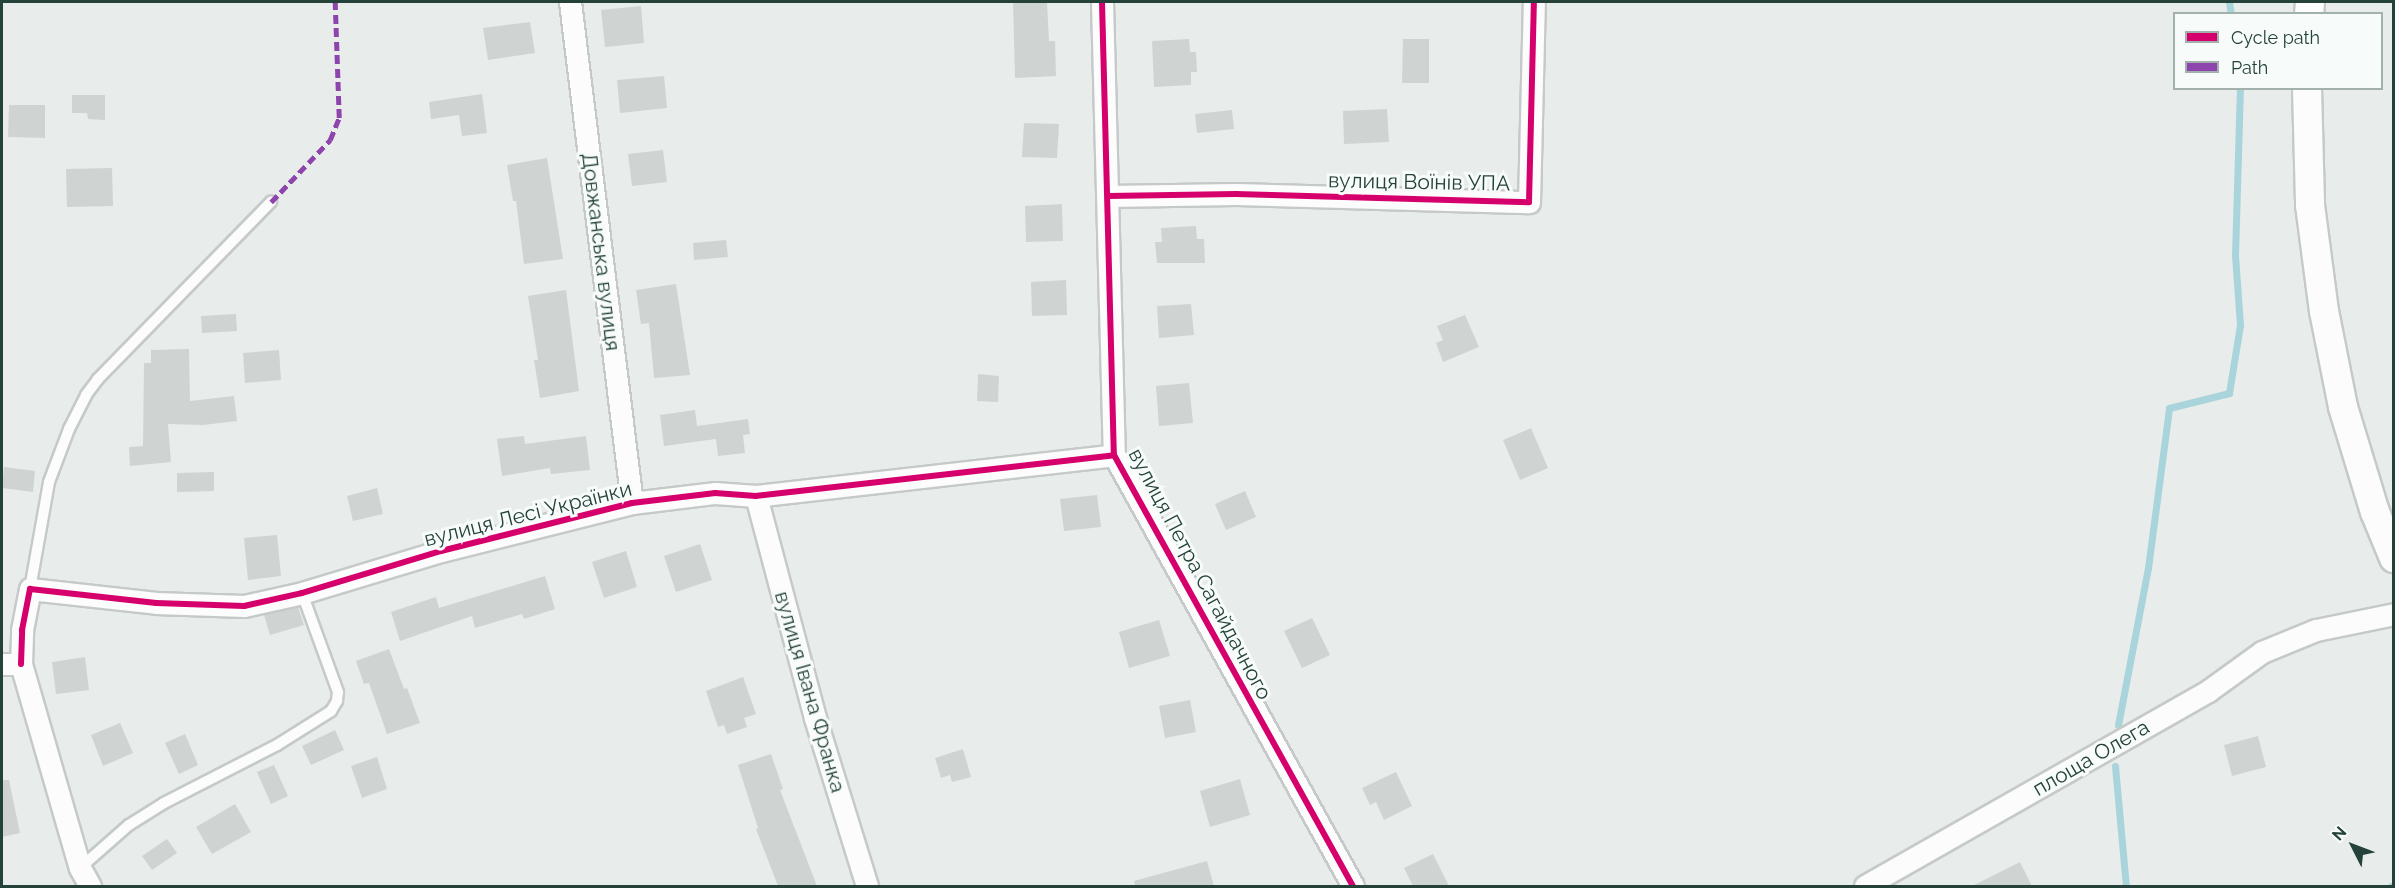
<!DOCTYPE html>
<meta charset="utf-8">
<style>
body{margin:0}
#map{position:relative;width:2395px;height:888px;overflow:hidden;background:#e8edeb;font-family:Raleway,sans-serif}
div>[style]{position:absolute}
.stream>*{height:7px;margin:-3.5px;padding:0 3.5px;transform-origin:3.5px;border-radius:3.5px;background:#a9d4db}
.building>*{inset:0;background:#cfd4d2}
.roads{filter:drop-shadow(2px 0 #c5cac8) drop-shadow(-2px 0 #c5cac8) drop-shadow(0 2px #c5cac8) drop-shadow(0 -2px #c5cac8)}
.lane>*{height:10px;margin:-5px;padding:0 5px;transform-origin:5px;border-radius:5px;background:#fcfcfc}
.street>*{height:21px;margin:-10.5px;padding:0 10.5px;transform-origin:10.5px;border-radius:10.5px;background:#fcfcfc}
.secondary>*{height:28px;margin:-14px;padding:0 14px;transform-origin:14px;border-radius:14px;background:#fcfcfc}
.quiet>*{height:4.5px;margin-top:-2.25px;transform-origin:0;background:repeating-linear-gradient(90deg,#8e44ad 0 9px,transparent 0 13.5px)}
.cycleway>*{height:6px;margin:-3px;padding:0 3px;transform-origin:3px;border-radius:3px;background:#d6006c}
span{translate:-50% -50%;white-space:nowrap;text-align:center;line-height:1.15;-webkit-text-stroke:6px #f7fbf9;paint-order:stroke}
.street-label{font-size:21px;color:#24423a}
.frame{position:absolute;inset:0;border:3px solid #24423a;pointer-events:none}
.legend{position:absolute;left:2173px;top:12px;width:210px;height:78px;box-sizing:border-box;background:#f7fbf9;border:2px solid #a3b1ad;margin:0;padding:8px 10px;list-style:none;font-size:18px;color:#24423a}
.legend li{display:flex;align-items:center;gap:12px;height:30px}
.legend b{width:30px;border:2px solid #a3b1ad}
.north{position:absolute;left:2323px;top:816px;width:60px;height:60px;-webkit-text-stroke:4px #f7fbf9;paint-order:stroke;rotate:312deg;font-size:16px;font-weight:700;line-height:24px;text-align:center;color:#24423a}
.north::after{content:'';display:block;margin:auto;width:21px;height:27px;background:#24423a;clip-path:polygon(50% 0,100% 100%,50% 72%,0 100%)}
</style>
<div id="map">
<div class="stream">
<div style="left:2229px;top:2px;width:12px;rotate:81deg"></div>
<div style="left:2118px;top:725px;width:160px;rotate:-79.2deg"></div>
<div style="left:2148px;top:568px;width:161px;rotate:-82.5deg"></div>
<div style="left:2169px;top:408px;width:62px;rotate:-14deg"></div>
<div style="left:2229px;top:393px;width:69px;rotate:-80.8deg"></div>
<div style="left:2240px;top:325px;width:70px;rotate:-94.1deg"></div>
<div style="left:2235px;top:255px;width:167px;rotate:-88.3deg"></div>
<div style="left:2115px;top:766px;width:121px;rotate:84.8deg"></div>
<div style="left:2391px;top:886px;width:3px;rotate:-18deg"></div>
</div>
<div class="building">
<div style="clip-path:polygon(1013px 2px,1047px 2px,1049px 41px,1055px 41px,1056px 76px,1015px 78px)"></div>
<div style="clip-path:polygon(641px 6px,644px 43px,605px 47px,601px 10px)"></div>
<div style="clip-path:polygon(530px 22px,535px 53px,488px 60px,483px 28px)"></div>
<div style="clip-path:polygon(1189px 39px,1190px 52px,1196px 52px,1197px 72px,1191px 72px,1191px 85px,1154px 87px,1152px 41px)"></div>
<div style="clip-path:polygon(1403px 39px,1429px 39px,1429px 83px,1402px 83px)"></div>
<div style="clip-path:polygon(664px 76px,667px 108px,620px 113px,617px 80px)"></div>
<div style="clip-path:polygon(482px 94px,487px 133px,462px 136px,459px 115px,431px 119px,429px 102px)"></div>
<div style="clip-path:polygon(72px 95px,105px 95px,105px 120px,88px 119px,87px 113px,72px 113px)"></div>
<div style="clip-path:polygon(9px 105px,45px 105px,45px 138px,8px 137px)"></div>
<div style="clip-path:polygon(1387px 109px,1389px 142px,1344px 144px,1343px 111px)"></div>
<div style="clip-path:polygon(1232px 110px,1234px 129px,1197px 133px,1195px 114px)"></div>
<div style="clip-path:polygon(1024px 123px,1059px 124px,1057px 158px,1022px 157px)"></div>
<div style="clip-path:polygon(663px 150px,667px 182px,632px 186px,628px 154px)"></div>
<div style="clip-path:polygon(547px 158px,563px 259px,524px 264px,516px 201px,513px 201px,507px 165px)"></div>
<div style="clip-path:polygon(112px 168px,113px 206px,67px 207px,66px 169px)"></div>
<div style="clip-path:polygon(1062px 204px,1063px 241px,1026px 242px,1025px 206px)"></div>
<div style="clip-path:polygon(1196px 226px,1197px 239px,1204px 239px,1205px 263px,1157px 263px,1155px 242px,1162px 242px,1161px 228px)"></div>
<div style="clip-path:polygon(726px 240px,728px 257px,694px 260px,693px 243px)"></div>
<div style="clip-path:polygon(1066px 280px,1067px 315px,1032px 316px,1031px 282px)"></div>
<div style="clip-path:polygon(676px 284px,690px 375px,654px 378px,649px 323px,641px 324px,636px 290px)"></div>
<div style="clip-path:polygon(566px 290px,579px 391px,540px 398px,534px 360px,538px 360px,528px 296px)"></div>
<div style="clip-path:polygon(1191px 304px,1194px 335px,1159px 338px,1157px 306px)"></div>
<div style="clip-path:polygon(236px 314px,237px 331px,202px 333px,201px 316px)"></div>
<div style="clip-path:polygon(1465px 315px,1479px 347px,1443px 362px,1436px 343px,1443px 340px,1437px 326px)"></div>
<div style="clip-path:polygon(189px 349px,190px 401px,234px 396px,237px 421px,203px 425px,168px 424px,171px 462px,130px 466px,129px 447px,143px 446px,144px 363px,151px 363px,151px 350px)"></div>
<div style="clip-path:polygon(279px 350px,281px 380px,245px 383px,243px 353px)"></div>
<div style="clip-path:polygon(978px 374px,999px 376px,998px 402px,977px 401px)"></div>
<div style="clip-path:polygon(1189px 383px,1193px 423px,1159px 426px,1156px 386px)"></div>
<div style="clip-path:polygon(695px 410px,697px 426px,748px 419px,750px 434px,743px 435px,745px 453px,718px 456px,716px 439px,664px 446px,660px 415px)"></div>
<div style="clip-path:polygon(1531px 428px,1548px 468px,1520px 480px,1503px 440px)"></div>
<div style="clip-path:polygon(524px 436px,525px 444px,586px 436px,590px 470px,551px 474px,550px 468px,502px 476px,497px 439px)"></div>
<div style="clip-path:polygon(4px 467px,35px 471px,33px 492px,2px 488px)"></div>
<div style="clip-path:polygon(214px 472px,214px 491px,177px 492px,177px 473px)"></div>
<div style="clip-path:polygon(377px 488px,383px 514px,353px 521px,347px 496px)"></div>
<div style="clip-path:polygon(1245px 491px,1256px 517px,1226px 530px,1215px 504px)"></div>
<div style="clip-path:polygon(1097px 495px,1101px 527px,1064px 531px,1060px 499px)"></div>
<div style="clip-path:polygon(277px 535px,281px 576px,248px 580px,244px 538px)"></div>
<div style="clip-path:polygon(700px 544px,712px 580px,676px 592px,664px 556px)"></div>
<div style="clip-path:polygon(626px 551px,637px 587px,604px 598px,592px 562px)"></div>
<div style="clip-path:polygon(545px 576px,555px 609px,524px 619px,522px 614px,475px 628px,472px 616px,400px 641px,391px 612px,436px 597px,439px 608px)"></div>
<div style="clip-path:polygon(298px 607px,304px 625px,270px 635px,264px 615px)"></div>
<div style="clip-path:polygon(1312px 618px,1330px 655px,1302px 668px,1284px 631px)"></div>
<div style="clip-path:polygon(1159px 620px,1170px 656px,1129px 668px,1119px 632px)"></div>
<div style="clip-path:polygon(389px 649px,404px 689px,407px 688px,420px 723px,387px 734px,369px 683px,364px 684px,356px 661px)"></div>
<div style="clip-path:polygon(85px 657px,89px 690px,56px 694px,52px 662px)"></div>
<div style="clip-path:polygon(743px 677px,756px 714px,744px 718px,747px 727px,727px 734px,724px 725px,718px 727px,706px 691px)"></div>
<div style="clip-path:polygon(1190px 700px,1196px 732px,1165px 738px,1159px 706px)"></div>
<div style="clip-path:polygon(120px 723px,133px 753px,103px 766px,91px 735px)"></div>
<div style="clip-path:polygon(335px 730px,344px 750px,311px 765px,302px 746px)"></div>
<div style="clip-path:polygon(185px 734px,198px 765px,179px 774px,165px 743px)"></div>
<div style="clip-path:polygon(2258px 736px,2266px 767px,2232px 776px,2224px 745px)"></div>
<div style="clip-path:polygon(963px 749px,971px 777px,952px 782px,950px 775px,941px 778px,935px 758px)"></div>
<div style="clip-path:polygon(771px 754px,783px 789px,780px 790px,817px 886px,778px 886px,756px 829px,758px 828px,738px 765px)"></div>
<div style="clip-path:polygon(377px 757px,387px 789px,362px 798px,351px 766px)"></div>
<div style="clip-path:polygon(274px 765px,288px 796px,271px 804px,257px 772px)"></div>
<div style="clip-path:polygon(1396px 772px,1412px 806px,1384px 820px,1376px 802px,1370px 805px,1362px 788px)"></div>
<div style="clip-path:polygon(1240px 779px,1250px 815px,1210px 827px,1200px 791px)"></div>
<div style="clip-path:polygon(2px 780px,9px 780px,20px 833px,2px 837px)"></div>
<div style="clip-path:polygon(235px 804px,251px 832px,212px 854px,196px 827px)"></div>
<div style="clip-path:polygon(167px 839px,177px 853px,152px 870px,142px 856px)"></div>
<div style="clip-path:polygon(1433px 854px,1449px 886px,1413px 886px,1404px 868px)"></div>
<div style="clip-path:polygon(1207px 861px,1214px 886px,1135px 886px,1134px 881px)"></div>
<div style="clip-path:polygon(2020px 862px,2032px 886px,1972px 886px)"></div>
</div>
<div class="roads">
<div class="lane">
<div style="left:30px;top:589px;width:109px;rotate:-79.9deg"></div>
<div style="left:49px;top:482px;width:57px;rotate:-69.3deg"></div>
<div style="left:69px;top:429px;width:38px;rotate:-63deg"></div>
<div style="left:86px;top:395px;width:20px;rotate:-53deg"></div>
<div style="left:98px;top:379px;width:248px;rotate:-45.7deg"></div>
<div style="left:80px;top:868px;width:65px;rotate:-41.3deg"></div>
<div style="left:129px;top:825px;width:41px;rotate:-32.2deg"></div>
<div style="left:164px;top:803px;width:127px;rotate:-27.2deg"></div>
<div style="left:277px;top:745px;width:64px;rotate:-32.2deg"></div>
<div style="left:331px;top:711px;width:12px;rotate:-59deg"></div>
<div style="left:337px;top:701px;width:9px;rotate:-84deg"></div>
<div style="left:338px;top:692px;width:105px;rotate:-110deg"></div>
</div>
<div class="street">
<div style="left:570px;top:2px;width:505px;rotate:82.95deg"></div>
<div style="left:1102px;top:2px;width:453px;rotate:88.5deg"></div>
<div style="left:1114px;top:455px;width:493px;rotate:61deg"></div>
<div style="left:1108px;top:196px;width:128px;rotate:-0.9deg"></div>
<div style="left:1236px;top:194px;width:293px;rotate:1.6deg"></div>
<div style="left:1529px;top:202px;width:200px;rotate:-88.6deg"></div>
<div style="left:756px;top:496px;width:230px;rotate:75.1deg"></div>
<div style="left:815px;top:718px;width:176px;rotate:72.8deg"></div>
<div style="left:2px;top:664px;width:19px"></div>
<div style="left:21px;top:664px;width:212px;rotate:73.9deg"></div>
<div style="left:80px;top:868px;width:21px;rotate:61deg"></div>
<div style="left:21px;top:664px;width:34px;rotate:-88deg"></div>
<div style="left:22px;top:630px;width:42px;rotate:-79deg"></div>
<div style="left:30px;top:589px;width:127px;rotate:6.3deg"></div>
<div style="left:156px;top:603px;width:88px;rotate:2deg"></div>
<div style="left:244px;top:606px;width:59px;rotate:-12.6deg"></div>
<div style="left:302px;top:593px;width:145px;rotate:-16.8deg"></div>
<div style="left:441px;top:551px;width:197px;rotate:-14.1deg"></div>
<div style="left:632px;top:503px;width:84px;rotate:-6.9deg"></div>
<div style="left:715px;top:493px;width:41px;rotate:4.2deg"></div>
<div style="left:756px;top:496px;width:360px;rotate:-6.5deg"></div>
<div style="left:1865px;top:886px;width:395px;rotate:-29.6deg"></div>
<div style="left:2208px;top:691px;width:67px;rotate:-35.8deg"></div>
<div style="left:2262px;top:652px;width:58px;rotate:-22.2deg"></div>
<div style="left:2316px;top:630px;width:80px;rotate:-11.6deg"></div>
</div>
<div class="secondary">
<div style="left:2309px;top:14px;width:12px;rotate:-85deg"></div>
<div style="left:2307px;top:88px;width:117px;rotate:88.5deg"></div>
<div style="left:2310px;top:205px;width:107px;rotate:82.5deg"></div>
<div style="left:2324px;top:311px;width:98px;rotate:78.8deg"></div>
<div style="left:2343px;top:407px;width:110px;rotate:73.1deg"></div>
<div style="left:2375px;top:512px;width:50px;rotate:67.6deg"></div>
</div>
</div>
<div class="quiet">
<div style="left:271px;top:202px;width:86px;rotate:-46.4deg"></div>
<div style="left:330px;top:140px;width:24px;rotate:-68deg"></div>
<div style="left:339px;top:118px;width:116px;rotate:-92deg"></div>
</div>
<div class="cycleway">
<div style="left:1102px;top:2px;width:453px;rotate:88.5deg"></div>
<div style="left:1114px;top:455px;width:493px;rotate:61deg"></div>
<div style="left:1108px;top:196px;width:128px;rotate:-0.9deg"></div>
<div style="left:1236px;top:194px;width:293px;rotate:1.6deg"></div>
<div style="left:1529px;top:202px;width:200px;rotate:-88.6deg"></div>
<div style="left:21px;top:664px;width:34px;rotate:-88deg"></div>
<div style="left:22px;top:630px;width:42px;rotate:-79deg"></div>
<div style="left:30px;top:589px;width:127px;rotate:6.3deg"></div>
<div style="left:156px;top:603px;width:88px;rotate:2deg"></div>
<div style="left:244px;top:606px;width:59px;rotate:-12.6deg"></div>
<div style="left:302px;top:593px;width:145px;rotate:-16.8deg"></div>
<div style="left:441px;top:551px;width:197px;rotate:-14.1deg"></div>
<div style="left:632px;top:503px;width:84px;rotate:-6.9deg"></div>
<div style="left:715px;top:493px;width:41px;rotate:4.2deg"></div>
<div style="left:756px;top:496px;width:360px;rotate:-6.5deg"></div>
</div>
<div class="street-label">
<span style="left:1419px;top:182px;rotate:1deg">вулиця Воїнів УПА</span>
<span style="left:601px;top:252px;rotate:83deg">Довжанська вулиця</span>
<span style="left:528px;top:514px;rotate:-14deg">вулиця Лесі Українки</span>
<span style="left:1200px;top:574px;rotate:62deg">вулиця Петра Сагайдачного</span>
<span style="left:810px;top:692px;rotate:74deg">вулиця Івана Франка</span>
<span style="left:2091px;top:758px;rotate:-30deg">площа Олега</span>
</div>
<div class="frame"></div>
<ul class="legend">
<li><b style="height:8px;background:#d6006c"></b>Cycle path</li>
<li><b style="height:8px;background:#8e44ad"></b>Path</li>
</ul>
<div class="north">N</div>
</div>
